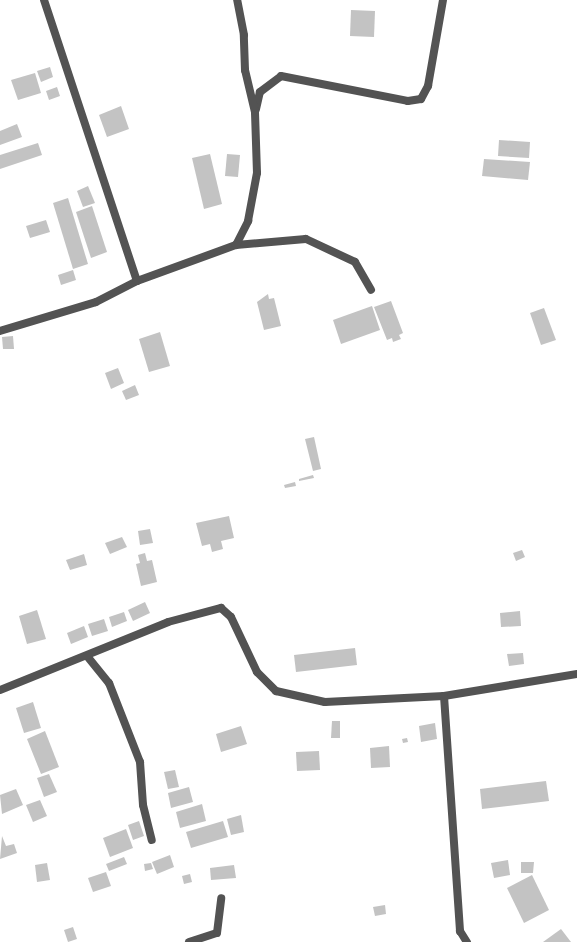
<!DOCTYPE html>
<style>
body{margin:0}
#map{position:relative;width:577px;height:942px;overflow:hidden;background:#fff;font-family:Cabin,sans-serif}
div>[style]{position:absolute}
.building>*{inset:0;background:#c3c3c3}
.street>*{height:8px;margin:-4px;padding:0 4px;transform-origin:4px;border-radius:4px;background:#535353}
span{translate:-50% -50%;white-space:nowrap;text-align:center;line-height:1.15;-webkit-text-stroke:4px #fff;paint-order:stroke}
</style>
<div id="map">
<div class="building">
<div style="clip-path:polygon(351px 10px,375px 11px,374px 37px,350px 36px)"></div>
<div style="clip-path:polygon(50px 67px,53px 77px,41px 82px,37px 71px)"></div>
<div style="clip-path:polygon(35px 73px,41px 93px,18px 100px,11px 80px)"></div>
<div style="clip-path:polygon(57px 87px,60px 96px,49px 100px,46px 91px)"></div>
<div style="clip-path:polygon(121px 106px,129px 129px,107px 137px,99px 115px)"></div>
<div style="clip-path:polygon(17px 124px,22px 137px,0 145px,0 131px)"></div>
<div style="clip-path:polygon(499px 140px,530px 142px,529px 158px,498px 156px)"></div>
<div style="clip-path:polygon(38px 143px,42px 155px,0 169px,0 155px)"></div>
<div style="clip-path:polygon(210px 154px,222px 204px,204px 209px,192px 158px)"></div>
<div style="clip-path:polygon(227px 154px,240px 155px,238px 177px,225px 176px)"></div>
<div style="clip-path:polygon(484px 159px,530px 162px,528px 180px,482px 176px)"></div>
<div style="clip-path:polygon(88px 186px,95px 203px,83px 207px,77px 191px)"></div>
<div style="clip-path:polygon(68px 198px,88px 264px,73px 269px,53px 203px)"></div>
<div style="clip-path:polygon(92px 206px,107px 252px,91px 258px,76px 212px)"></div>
<div style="clip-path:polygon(46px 220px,50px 232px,30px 238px,26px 226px)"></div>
<div style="clip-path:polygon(73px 270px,76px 280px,61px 285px,58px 275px)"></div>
<div style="clip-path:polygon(268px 294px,269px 299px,274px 298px,281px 326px,264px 330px,257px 302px)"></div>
<div style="clip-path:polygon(391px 301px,403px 333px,399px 335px,401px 339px,393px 342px,392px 338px,387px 340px,374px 307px)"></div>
<div style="clip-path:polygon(372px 306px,380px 330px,341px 344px,333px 320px)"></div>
<div style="clip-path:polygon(544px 308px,556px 340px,541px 345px,530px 313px)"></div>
<div style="clip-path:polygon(160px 332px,170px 366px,149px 372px,139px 339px)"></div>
<div style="clip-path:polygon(13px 336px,14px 349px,3px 349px,2px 337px)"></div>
<div style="clip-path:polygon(118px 368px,124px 383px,111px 389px,105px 373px)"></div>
<div style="clip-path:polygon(135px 385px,139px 395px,126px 400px,122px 391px)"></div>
<div style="clip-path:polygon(314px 437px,321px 469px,313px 471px,305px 439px)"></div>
<div style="clip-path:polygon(313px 475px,314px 478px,299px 481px,299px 479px)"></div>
<div style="clip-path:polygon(295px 482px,296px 486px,285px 488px,284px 485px)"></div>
<div style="clip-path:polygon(229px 516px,234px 538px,221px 541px,223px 549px,212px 552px,210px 544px,202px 546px,196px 523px)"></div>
<div style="clip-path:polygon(150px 529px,153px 543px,140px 545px,138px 531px)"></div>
<div style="clip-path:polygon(122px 537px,127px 547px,110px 554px,105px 543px)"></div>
<div style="clip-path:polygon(522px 550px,525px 557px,516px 561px,513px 553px)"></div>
<div style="clip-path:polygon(145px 553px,147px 561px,152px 560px,157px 582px,141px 586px,136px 564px,140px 563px,138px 555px)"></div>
<div style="clip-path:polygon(84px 554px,87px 565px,70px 570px,66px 560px)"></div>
<div style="clip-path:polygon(145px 602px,150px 613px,133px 621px,128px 610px)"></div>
<div style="clip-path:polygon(37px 610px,46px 639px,27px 644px,19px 616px)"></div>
<div style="clip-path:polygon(520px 611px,521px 626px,501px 627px,500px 613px)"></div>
<div style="clip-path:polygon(124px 612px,127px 621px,112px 627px,109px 617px)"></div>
<div style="clip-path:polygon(104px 619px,108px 631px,92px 636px,88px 624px)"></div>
<div style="clip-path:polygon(84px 626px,88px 637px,71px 644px,67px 633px)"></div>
<div style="clip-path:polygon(355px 648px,357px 665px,296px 672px,294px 655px)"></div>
<div style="clip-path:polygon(523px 653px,524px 664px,509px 666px,507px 654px)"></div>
<div style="clip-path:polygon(33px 702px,41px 728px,24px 733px,16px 708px)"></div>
<div style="clip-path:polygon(332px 721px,340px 721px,340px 738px,331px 738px)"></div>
<div style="clip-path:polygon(435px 723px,437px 739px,421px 742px,419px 726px)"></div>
<div style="clip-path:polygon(241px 726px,247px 744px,221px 752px,216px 734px)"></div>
<div style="clip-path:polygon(45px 731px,59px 767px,41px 774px,27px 739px)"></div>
<div style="clip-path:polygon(407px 738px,408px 742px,403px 743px,402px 739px)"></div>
<div style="clip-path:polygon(389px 746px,390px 767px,371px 768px,370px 748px)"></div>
<div style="clip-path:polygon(319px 751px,320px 770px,297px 771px,296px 752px)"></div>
<div style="clip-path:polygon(175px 770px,179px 787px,168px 789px,164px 772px)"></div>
<div style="clip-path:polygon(49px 774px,57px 792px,44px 797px,37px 778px)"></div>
<div style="clip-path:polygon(546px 781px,549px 801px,482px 809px,480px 789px)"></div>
<div style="clip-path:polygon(189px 787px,193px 802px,171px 808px,168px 793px)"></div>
<div style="clip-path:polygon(16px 789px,23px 805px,2px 814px,0 795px)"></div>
<div style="clip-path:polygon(40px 800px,47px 816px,33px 822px,26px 805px)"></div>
<div style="clip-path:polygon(202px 804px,206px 821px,180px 828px,176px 812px)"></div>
<div style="clip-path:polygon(241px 815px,244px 832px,231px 835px,227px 819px)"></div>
<div style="clip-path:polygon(139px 821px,144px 836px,133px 840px,128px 825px)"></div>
<div style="clip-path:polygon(223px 821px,228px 837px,191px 848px,186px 832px)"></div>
<div style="clip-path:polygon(126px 829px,133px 848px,110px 857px,103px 838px)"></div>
<div style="clip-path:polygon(2px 836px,6px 846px,14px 844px,17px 853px,0 859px)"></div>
<div style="clip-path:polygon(170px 855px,174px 867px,157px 874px,152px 862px)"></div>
<div style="clip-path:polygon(124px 857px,127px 864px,109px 871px,106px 864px)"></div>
<div style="clip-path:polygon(508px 860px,510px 875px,494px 878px,491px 863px)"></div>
<div style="clip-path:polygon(521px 862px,534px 862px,533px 873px,521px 873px)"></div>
<div style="clip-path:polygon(47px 863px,50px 880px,37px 882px,35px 865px)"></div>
<div style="clip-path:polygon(151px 863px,153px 869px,145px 871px,144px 864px)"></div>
<div style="clip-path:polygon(234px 865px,236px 878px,211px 880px,210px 868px)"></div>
<div style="clip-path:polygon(106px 872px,111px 886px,93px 892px,88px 878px)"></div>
<div style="clip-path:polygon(190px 874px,192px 882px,184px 884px,182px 876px)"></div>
<div style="clip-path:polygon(532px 875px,549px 910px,524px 923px,507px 888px)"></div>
<div style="clip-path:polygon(385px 905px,386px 914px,375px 916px,373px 907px)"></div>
<div style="clip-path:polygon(73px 927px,77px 939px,68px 942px,64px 930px)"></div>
<div style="clip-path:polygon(561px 929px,571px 942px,543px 942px)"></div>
</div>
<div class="street">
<div style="left:44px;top:0;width:296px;rotate:71.7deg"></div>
<div style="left:256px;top:109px;width:17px;rotate:-77deg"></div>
<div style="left:260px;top:92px;width:26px;rotate:-37deg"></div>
<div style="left:281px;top:76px;width:129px;rotate:11.1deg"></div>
<div style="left:408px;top:101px;width:13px;rotate:-9deg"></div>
<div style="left:421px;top:99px;width:15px;rotate:-62deg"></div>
<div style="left:428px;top:86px;width:87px;rotate:-80.1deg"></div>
<div style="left:236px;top:245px;width:70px;rotate:-4.9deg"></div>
<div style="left:306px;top:239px;width:54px;rotate:25.1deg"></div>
<div style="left:355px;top:262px;width:32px;rotate:60deg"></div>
<div style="left:0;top:331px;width:100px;rotate:-16.8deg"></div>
<div style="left:96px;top:302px;width:46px;rotate:-27.1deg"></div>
<div style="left:137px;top:281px;width:105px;rotate:-20deg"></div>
<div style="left:236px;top:245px;width:27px;rotate:-63deg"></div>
<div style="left:248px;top:221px;width:49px;rotate:-79.4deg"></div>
<div style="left:257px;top:173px;width:61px;rotate:-91.9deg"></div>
<div style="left:255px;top:112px;width:43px;rotate:-103.4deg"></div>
<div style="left:245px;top:70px;width:35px;rotate:-92deg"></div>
<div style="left:244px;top:35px;width:36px;rotate:-101deg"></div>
<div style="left:87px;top:656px;width:35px;rotate:51deg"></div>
<div style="left:109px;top:683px;width:85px;rotate:68.6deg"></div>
<div style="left:140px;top:762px;width:43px;rotate:86deg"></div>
<div style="left:143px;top:805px;width:36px;rotate:76deg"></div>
<div style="left:0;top:690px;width:181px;rotate:-22deg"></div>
<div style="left:168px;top:622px;width:55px;rotate:-14.8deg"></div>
<div style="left:221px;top:608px;width:13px;rotate:42deg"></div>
<div style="left:231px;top:617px;width:61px;rotate:64.7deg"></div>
<div style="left:257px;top:672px;width:27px;rotate:45deg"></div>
<div style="left:276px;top:691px;width:50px;rotate:12.7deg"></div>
<div style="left:325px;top:702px;width:119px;rotate:-2.9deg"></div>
<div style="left:444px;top:696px;width:135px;rotate:-9.4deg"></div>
<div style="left:444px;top:696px;width:236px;rotate:86.1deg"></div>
<div style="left:460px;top:931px;width:13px;rotate:58deg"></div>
<div style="left:189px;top:942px;width:29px;rotate:-18deg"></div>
<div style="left:217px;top:933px;width:35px;rotate:-83deg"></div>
</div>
</div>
